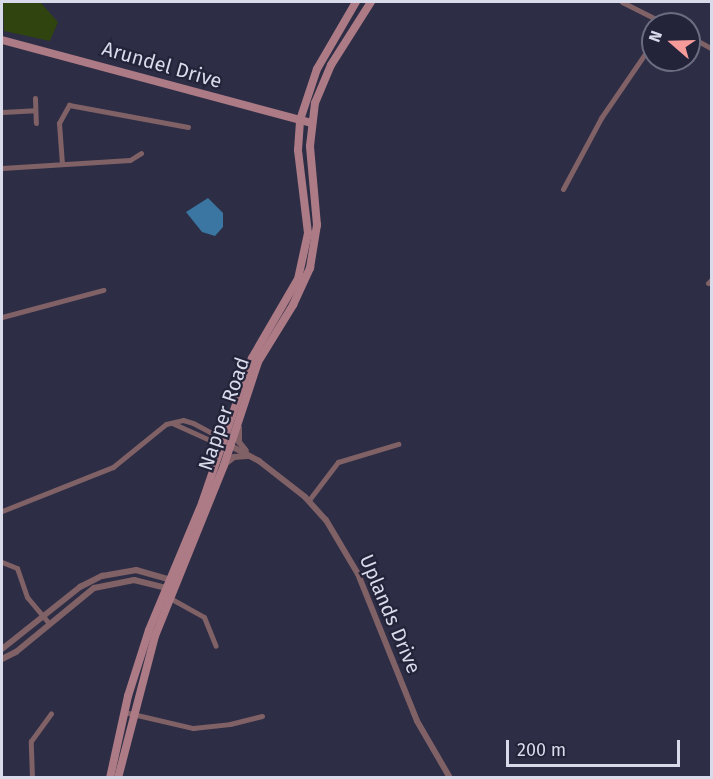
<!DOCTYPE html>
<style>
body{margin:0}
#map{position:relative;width:713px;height:779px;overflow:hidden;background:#2d2d45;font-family:"Fira Sans",sans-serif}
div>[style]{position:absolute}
.green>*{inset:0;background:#304410}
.water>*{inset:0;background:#3a76a1}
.minor>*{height:5px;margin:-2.5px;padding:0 2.5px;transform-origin:2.5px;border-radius:2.5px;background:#806166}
.tertiary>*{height:6px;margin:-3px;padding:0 3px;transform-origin:3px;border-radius:3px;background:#806166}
.secondary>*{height:8px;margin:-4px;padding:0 4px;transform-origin:4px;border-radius:4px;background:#ac7b85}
span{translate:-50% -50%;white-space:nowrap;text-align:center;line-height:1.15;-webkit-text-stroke:4.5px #23233a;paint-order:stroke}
.street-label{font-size:20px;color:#d9daea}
.frame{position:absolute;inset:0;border:3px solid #d9daea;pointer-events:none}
.north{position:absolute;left:641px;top:12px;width:60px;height:60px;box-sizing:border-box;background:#23233a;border:2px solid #6c6c80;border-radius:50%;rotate:290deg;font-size:16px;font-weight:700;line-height:24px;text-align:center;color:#d9daea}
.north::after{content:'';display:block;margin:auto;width:21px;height:27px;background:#f59b9a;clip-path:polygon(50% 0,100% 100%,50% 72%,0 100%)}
.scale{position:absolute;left:506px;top:740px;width:174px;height:27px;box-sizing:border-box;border:3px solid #d9daea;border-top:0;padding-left:8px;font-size:18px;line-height:21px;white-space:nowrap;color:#d9daea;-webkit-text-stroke:4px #23233a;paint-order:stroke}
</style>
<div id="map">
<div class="green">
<div style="clip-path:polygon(3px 2px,40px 2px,58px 22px,50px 41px,4px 31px)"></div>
</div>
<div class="water">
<div style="clip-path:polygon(208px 198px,223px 213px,223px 227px,215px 236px,202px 232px,186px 212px)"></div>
</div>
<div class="minor">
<div style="left:622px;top:2px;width:49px;rotate:26.6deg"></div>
<div style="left:689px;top:36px;width:26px;rotate:29deg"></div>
<div style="left:35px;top:98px;width:25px;rotate:88deg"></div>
<div style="left:2px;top:112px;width:33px;rotate:-3deg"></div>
<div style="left:62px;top:164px;width:41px;rotate:-94.2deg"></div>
<div style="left:59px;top:123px;width:21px;rotate:-61deg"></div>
<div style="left:69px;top:105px;width:121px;rotate:10.5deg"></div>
<div style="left:2px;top:168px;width:128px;rotate:-3.6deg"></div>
<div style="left:130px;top:160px;width:13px;rotate:-32deg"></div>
<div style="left:563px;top:189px;width:81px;rotate:-61.8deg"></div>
<div style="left:601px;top:118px;width:92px;rotate:-55.6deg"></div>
<div style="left:708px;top:283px;width:6px;rotate:-45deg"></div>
<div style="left:2px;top:317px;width:105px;rotate:-15deg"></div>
<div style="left:172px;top:423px;width:56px;rotate:24.3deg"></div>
<div style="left:309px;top:500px;width:48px;rotate:-52.7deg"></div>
<div style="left:338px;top:462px;width:63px;rotate:-16.7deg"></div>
<div style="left:2px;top:511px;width:119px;rotate:-21.6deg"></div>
<div style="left:113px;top:467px;width:68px;rotate:-39.1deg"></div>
<div style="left:166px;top:424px;width:17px;rotate:-13deg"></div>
<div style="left:183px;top:420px;width:10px;rotate:17deg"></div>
<div style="left:193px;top:423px;width:36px;rotate:28deg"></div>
<div style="left:2px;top:562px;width:16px;rotate:22deg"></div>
<div style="left:17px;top:568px;width:31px;rotate:71deg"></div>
<div style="left:27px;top:597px;width:34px;rotate:50deg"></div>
<div style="left:168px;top:597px;width:41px;rotate:29.1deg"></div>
<div style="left:204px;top:617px;width:31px;rotate:68deg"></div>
<div style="left:124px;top:712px;width:71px;rotate:13.1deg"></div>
<div style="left:193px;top:728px;width:37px;rotate:-6deg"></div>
<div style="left:230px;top:724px;width:33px;rotate:-14deg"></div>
<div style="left:32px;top:778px;width:37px;rotate:-92deg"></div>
<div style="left:31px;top:741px;width:34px;rotate:-54deg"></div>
</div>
<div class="tertiary">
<div style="left:239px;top:428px;width:14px;rotate:90deg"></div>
<div style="left:239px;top:442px;width:11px;rotate:52deg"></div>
<div style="left:229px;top:445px;width:34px;rotate:28deg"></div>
<div style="left:259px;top:461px;width:58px;rotate:38deg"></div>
<div style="left:305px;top:497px;width:31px;rotate:48deg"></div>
<div style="left:326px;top:520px;width:63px;rotate:59.3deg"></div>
<div style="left:358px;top:574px;width:158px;rotate:68.1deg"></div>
<div style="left:417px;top:721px;width:66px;rotate:59.9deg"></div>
<div style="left:224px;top:465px;width:13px;rotate:-39deg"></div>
<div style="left:234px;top:457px;width:13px;rotate:-4deg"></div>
<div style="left:2px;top:649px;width:100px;rotate:-38.5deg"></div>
<div style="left:80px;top:587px;width:25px;rotate:-27deg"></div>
<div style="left:102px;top:576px;width:35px;rotate:-10deg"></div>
<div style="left:136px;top:570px;width:37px;rotate:16deg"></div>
<div style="left:2px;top:659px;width:16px;rotate:-27deg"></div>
<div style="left:16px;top:652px;width:101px;rotate:-39.4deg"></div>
<div style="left:94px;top:588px;width:41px;rotate:-11.3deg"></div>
<div style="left:134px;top:580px;width:37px;rotate:14deg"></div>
</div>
<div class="secondary">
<div style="left:2px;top:40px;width:321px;rotate:15deg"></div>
<div style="left:110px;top:778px;width:84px;rotate:-77.6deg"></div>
<div style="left:128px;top:696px;width:69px;rotate:-72.3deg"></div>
<div style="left:149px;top:630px;width:138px;rotate:-67.3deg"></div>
<div style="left:202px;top:503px;width:153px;rotate:-71deg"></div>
<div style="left:252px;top:358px;width:91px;rotate:-59.8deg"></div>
<div style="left:298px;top:279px;width:47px;rotate:-77.7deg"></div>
<div style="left:308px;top:233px;width:84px;rotate:-96.9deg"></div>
<div style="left:298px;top:150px;width:30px;rotate:-86deg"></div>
<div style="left:300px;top:120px;width:54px;rotate:-71.6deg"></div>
<div style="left:317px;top:69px;width:78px;rotate:-59.8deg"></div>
<div style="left:118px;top:778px;width:147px;rotate:-75.4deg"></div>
<div style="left:155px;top:636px;width:184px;rotate:-68deg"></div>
<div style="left:224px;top:465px;width:108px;rotate:-71.7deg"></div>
<div style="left:258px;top:362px;width:67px;rotate:-58.4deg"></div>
<div style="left:293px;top:305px;width:41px;rotate:-65.3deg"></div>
<div style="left:310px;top:268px;width:44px;rotate:-80.8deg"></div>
<div style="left:317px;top:225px;width:79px;rotate:-95.1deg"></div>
<div style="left:310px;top:146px;width:43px;rotate:-83.4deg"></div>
<div style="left:315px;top:103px;width:41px;rotate:-67.2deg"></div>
<div style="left:331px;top:65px;width:75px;rotate:-57.6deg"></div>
</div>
<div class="street-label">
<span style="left:162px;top:65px;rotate:16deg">Arundel Drive</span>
<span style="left:224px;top:414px;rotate:-71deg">Napper Road</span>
<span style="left:390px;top:614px;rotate:67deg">Uplands Drive</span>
</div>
<div class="frame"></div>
<div class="north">N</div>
<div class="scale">200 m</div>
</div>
